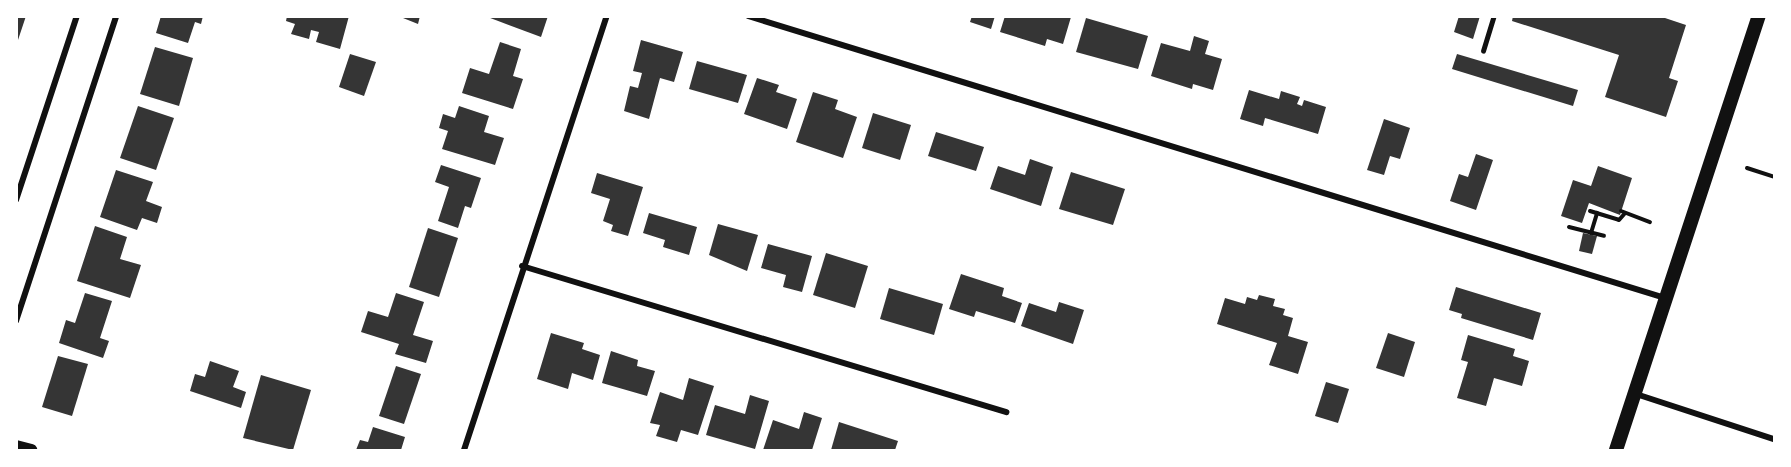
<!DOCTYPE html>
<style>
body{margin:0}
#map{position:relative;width:1791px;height:467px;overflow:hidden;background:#fff;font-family:"Varela Round",sans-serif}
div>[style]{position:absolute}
.building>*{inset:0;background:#353535}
.path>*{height:4px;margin:-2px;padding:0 2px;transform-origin:2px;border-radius:2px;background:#111}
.service>*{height:4.5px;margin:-2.25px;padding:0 2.25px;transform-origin:2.25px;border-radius:2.25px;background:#111}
.minor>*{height:6px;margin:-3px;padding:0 3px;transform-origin:3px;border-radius:3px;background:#111}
.secondary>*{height:12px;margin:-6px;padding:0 6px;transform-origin:6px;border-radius:6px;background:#111}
.primary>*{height:14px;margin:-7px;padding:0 7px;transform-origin:7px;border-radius:7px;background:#111}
span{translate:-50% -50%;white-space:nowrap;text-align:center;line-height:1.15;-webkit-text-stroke:6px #fff;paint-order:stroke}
.frame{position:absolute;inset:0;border:18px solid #fff;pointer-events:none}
</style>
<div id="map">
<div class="building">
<div style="clip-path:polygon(16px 16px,26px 16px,18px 40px,16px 39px)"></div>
<div style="clip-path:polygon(161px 16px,203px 16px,201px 24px,195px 22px,188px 43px,156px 33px)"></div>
<div style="clip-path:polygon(287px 16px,349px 16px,340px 49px,316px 42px,319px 32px,311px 30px,309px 39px,291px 34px,295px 24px,286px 21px)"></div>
<div style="clip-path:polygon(398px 16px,420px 16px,418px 24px)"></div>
<div style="clip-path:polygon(485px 16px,548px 16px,541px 37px)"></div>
<div style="clip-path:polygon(972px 16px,995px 16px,991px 29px,970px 22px)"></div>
<div style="clip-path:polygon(1005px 16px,1069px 16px,1071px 17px,1063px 44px,1047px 39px,1045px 46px,1000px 32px)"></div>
<div style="clip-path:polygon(1459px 16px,1480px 16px,1473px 39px,1454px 32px)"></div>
<div style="clip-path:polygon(1513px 16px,1659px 16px,1686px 25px,1669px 78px,1678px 81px,1666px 117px,1605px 97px,1619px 55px,1512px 21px)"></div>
<div style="clip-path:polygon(1086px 18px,1148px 36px,1138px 69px,1076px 52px)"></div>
<div style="clip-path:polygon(1194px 36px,1209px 41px,1205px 54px,1222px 59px,1213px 90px,1193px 84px,1192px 89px,1151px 76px,1161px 43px,1190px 51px)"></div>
<div style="clip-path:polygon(641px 40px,683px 52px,674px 82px,660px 78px,649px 119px,624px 111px,630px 86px,638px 88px,642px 73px,633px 71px)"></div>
<div style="clip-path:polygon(500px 42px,521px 49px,513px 76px,523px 79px,513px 109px,462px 93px,470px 68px,489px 74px)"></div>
<div style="clip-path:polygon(155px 47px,193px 58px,179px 106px,140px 94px)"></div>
<div style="clip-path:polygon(350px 54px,376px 62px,364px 96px,339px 87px)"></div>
<div style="clip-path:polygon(1457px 54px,1578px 90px,1573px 106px,1452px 69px)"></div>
<div style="clip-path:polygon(697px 61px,747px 75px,738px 103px,689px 89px)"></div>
<div style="clip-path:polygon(757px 78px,779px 85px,776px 92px,797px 99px,787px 129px,744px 114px)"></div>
<div style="clip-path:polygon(1249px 90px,1279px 99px,1281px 91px,1300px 97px,1297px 104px,1302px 106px,1304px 100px,1326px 107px,1318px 134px,1265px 118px,1263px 126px,1240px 119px)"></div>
<div style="clip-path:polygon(813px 92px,838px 100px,835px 109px,857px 117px,843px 158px,796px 142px)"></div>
<div style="clip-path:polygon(138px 106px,174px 118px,156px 170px,120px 158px)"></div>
<div style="clip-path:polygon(459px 106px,489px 116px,484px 132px,504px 138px,495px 165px,442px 149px,448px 131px,439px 128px,443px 114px,455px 118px)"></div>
<div style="clip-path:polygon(873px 113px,911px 125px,900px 160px,862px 148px)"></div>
<div style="clip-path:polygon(1384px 119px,1410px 128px,1400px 159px,1390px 156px,1384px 175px,1367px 170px)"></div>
<div style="clip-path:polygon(936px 132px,984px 147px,976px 171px,928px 156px)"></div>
<div style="clip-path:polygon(1476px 154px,1493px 160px,1476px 210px,1450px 201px,1459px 174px,1468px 177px)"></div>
<div style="clip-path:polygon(1030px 159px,1053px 167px,1041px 206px,990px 189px,998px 166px,1025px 175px)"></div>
<div style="clip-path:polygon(441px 165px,481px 178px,471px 208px,465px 206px,458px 228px,438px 221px,449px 187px,435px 182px)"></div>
<div style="clip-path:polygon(1598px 166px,1632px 178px,1620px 215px,1589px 203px,1582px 223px,1561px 216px,1573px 180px,1591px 186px)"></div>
<div style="clip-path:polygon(116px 170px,153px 182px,146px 201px,162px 207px,157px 223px,142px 218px,137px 230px,100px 217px)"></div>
<div style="clip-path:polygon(1071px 172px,1125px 189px,1113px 225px,1059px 209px)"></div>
<div style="clip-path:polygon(597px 173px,643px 187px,628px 236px,611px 231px,613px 225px,603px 221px,610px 199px,591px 193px)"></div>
<div style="clip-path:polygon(649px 213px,697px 227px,689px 255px,663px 247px,665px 240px,643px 233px)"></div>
<div style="clip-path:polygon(718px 224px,758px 235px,747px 271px,709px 255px)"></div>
<div style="clip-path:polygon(95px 226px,127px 237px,120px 259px,141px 265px,130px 298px,77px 281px)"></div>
<div style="clip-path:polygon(428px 228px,458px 238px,439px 297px,409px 287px)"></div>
<div style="clip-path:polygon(1583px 233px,1597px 236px,1592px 254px,1579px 251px)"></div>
<div style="clip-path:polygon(768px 244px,812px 256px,802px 292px,783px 287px,786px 275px,761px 268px)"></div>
<div style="clip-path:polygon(826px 253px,868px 266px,855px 308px,813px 295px)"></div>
<div style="clip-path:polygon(961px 274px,1004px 288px,1002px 296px,1022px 303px,1015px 323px,976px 311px,974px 317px,949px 309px)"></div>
<div style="clip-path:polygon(1456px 287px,1541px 313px,1533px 340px,1461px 318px,1462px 314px,1449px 310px)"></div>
<div style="clip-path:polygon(889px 288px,943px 304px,934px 335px,880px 319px)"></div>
<div style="clip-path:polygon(85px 293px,112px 301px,100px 338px,109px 341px,103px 358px,59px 343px,66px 320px,75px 323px)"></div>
<div style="clip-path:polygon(396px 293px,424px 302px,413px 335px,433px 341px,426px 363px,395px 354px,399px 344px,361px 332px,368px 311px,388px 317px)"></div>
<div style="clip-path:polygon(1259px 295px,1275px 299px,1273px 306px,1285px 309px,1283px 315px,1293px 318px,1288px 336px,1308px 342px,1298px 374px,1269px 365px,1277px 343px,1217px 324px,1225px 298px,1245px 304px,1247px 297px,1257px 300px)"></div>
<div style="clip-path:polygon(1059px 302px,1084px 310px,1073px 344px,1021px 326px,1029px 303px,1056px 312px)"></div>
<div style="clip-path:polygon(551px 333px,584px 343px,582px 349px,600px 355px,593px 380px,572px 373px,568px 389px,537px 379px)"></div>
<div style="clip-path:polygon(1388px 333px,1415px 342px,1404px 377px,1376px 368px)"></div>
<div style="clip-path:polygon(1468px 335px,1515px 349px,1513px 356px,1529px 361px,1522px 386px,1494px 378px,1486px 406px,1457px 398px,1468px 362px,1461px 360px)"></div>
<div style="clip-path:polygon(611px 351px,638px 360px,637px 366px,655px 371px,647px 396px,602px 383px)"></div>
<div style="clip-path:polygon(58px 356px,88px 364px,72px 416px,42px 407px)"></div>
<div style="clip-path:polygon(210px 361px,239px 371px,233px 387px,246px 392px,241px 408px,190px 391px,195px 374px,205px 377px)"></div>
<div style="clip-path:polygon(396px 366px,421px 374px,404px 424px,379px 416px)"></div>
<div style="clip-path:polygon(261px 375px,311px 390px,293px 450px,243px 438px)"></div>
<div style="clip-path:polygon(689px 378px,714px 386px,698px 435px,681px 430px,677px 442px,656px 436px,660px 425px,650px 423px,660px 392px,683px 400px)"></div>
<div style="clip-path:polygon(1326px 382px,1349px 389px,1338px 423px,1315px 416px)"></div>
<div style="clip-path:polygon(750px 395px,769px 401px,755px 449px,706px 435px,715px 405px,745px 414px)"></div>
<div style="clip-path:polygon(804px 412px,822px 418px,812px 450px,763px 450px,773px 420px,799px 429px)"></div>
<div style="clip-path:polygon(839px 422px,898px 441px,895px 450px,831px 450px)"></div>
<div style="clip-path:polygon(373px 427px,405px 437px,401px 450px,356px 450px,360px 440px,368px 442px)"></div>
</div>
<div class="path">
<div style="left:1747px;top:168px;width:28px;rotate:18deg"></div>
<div style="left:1590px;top:211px;width:30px;rotate:17deg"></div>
<div style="left:1619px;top:220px;width:9px;rotate:-49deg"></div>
<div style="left:1621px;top:211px;width:31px;rotate:21deg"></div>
<div style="left:1569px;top:227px;width:36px;rotate:14deg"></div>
<div style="left:1591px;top:233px;width:21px;rotate:-73deg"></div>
</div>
<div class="service">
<div style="left:1483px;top:51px;width:37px;rotate:-73deg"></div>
</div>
<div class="minor">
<div style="left:748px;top:16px;width:959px;rotate:17.09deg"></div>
<div style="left:16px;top:200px;width:194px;rotate:-71.7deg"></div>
<div style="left:522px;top:266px;width:506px;rotate:16.79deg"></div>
<div style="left:16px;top:321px;width:321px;rotate:-71.8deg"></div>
<div style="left:1636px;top:394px;width:145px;rotate:18.1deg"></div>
<div style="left:464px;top:450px;width:457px;rotate:-71.8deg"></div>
</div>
<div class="secondary">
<div style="left:16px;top:446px;width:16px;rotate:15deg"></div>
</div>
<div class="primary">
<div style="left:1616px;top:450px;width:457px;rotate:-71.8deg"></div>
</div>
<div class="frame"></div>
</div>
